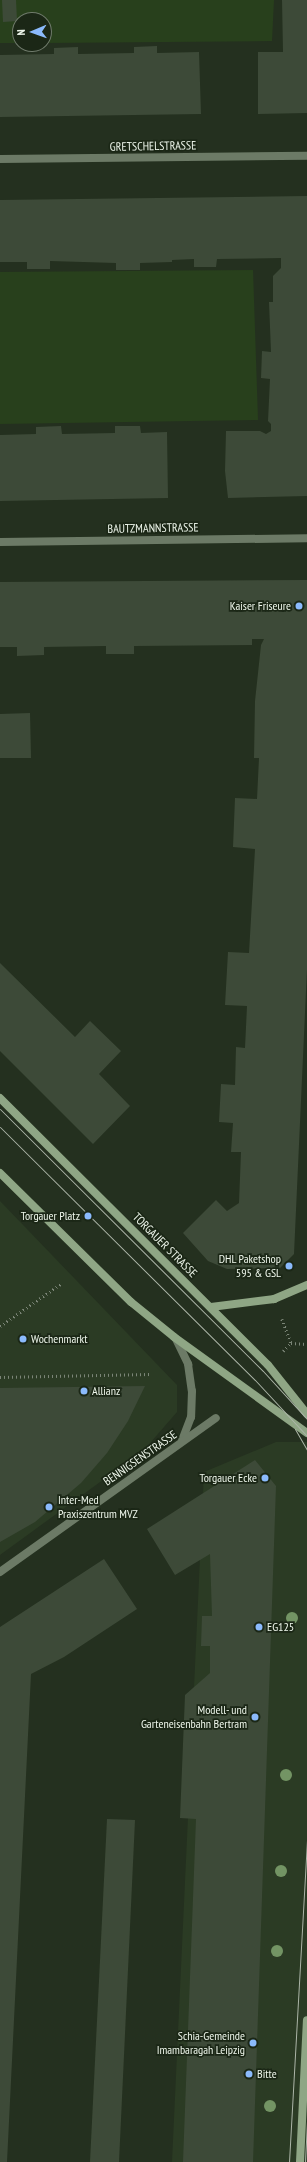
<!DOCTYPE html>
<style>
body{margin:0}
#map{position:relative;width:307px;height:2162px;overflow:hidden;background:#24301f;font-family:"PT Sans Narrow",sans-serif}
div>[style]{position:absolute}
.built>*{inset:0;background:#2b3b24}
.green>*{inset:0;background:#28401c}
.building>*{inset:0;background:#3d4a38}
.path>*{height:2.5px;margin-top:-1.25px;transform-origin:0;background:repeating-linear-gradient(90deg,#7b8577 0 1px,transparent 0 4px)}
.minor>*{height:8px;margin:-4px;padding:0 4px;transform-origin:4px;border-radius:4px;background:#6c7a66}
.secondary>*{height:8px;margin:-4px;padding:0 4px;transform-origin:4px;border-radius:4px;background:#8fa685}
.tram>*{height:1px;margin:-0.5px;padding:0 0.5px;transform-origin:0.5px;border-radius:0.5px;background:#acb5a8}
.trees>*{width:12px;height:12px;margin:-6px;border-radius:50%;background:#739464}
.dots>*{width:11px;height:11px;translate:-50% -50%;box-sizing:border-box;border:2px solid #1b2716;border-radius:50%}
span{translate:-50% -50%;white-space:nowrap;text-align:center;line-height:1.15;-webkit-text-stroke:3.5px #1b2716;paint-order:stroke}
.street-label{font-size:12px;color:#eef6eb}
.poi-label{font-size:12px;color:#eef6eb}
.right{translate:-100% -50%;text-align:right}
.left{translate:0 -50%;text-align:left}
.north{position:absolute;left:12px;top:12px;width:40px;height:40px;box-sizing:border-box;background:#1b2716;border:1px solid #6f7a6b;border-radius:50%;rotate:268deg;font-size:11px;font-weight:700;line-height:16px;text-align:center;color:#eef6eb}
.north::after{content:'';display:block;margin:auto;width:14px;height:18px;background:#8bbafc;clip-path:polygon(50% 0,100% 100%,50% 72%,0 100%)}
</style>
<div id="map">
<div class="built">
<div style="clip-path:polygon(0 1201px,177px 1385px,177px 1412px,144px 1450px,0 1555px)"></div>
<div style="clip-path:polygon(276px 1442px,307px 1442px,307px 2162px,172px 2162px,204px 1472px)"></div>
</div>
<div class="green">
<div style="clip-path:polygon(0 0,274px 0,272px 41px,44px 43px,44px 20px,20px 20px,20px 43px,0 43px)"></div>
<div style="clip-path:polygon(253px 270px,258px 420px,0 424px,0 272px)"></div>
</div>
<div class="building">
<div style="clip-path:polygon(2px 0,16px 0,17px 21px,3px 22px)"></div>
<div style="clip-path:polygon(282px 0,307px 0,307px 113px,258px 114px,258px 52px,283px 52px)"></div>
<div style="clip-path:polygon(157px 46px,157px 53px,199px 52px,201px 114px,0 117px,0 55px,54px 54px,54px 48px,78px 47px,78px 54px,134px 53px,134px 47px)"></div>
<div style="clip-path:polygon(307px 196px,307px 496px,228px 498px,225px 471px,226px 431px,260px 431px,266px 434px,271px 431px,271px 424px,268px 421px,270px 379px,261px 378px,262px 351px,271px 352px,269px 302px,273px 302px,273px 276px,281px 268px,281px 258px,217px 259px,216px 267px,194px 267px,194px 259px,172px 260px,172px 262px,140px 263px,140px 270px,116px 270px,116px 263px,50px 261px,50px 269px,27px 269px,27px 262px,0 262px,0 200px)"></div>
<div style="clip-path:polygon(61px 426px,62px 434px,115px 433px,115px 426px,140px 426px,141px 433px,167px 432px,168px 498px,0 501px,0 435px,36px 434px,36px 427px)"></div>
<div style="clip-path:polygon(307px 580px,307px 969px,294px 1254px,280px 1268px,227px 1269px,208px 1261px,183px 1233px,216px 1200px,227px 1211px,239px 1203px,241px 1152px,231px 1152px,233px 1123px,219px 1122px,221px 1084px,235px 1085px,236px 1047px,245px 1048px,247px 1006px,225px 1005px,228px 952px,249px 953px,255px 849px,233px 847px,235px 798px,257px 799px,259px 758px,254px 758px,255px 701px,261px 645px,264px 639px,252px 639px,252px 645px,134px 646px,134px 654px,106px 654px,106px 646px,44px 647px,44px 655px,17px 656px,17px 647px,0 647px,0 582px)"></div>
<div style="clip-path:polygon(30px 713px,31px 758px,0 758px,0 714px)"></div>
<div style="clip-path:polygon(0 963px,75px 1037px,90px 1021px,121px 1051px,99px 1074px,130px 1106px,93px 1144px,0 1051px)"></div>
<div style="clip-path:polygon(145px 1386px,128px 1421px,107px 1453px,81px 1483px,35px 1522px,0 1542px,0 1388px)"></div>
<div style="clip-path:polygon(255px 1460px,276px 1486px,253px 2162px,183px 2162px,196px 1819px,180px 1818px,185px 1695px,210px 1673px,210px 1646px,201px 1646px,202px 1616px,212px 1616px,210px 1554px,175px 1575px,147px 1529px)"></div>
<div style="clip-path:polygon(104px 1559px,137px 1609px,64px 1657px,31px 1674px,7px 2162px,0 2162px,0 1627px)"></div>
<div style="clip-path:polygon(107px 1819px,135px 1820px,119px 2162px,90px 2162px)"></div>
</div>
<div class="path">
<div style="left:282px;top:1319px;width:26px;rotate:69deg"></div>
<div style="left:0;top:1326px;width:75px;rotate:-34.7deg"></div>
<div style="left:283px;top:1351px;width:11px;rotate:-45deg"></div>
<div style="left:291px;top:1343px;width:16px;rotate:4deg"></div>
<div style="left:0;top:1377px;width:151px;rotate:-1.1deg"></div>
</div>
<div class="minor">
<div style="left:0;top:159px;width:307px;rotate:-0.6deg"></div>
<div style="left:0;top:542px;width:307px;rotate:-0.7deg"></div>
<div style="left:176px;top:1339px;width:28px;rotate:64deg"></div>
<div style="left:188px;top:1364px;width:27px;rotate:82deg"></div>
<div style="left:192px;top:1391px;width:26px;rotate:92deg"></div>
<div style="left:191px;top:1417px;width:25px;rotate:111deg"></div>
<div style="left:0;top:1572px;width:265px;rotate:-35.5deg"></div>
</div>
<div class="secondary">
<div style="left:0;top:1098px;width:378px;rotate:44.9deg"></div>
<div style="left:268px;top:1365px;width:63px;rotate:51.5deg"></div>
<div style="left:0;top:1173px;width:184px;rotate:44.6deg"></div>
<div style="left:131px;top:1302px;width:55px;rotate:39.1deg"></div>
<div style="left:174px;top:1337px;width:164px;rotate:35.8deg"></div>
<div style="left:211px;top:1307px;width:64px;rotate:-7.2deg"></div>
<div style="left:274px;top:1299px;width:36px;rotate:-23deg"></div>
<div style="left:300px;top:2162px;width:142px;rotate:-87.2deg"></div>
</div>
<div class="tram">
<div style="left:0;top:1109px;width:371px;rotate:44.9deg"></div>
<div style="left:263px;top:1371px;width:65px;rotate:47.5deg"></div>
<div style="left:0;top:1127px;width:359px;rotate:44.8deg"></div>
<div style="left:255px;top:1380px;width:76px;rotate:47.1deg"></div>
<div style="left:295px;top:1429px;width:24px;rotate:60deg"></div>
<div style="left:289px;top:2162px;width:322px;rotate:-86.8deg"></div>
<div style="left:305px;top:2162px;width:41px;rotate:-87.2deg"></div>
</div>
<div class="trees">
<div style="left:292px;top:1618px"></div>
<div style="left:286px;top:1775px"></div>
<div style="left:281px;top:1871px"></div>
<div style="left:277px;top:1951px"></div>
<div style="left:270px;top:2106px"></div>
</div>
<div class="dots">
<div style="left:299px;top:606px;background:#8bbafc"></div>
<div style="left:88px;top:1216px;background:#8bbafc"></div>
<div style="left:289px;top:1266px;background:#8bbafc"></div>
<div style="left:23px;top:1339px;background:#8bbafc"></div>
<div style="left:84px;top:1391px;background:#8bbafc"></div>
<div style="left:265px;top:1478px;background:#8bbafc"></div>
<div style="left:49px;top:1507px;background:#8bbafc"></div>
<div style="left:259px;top:1627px;background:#8bbafc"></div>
<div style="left:255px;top:1717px;background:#8bbafc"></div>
<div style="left:253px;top:2043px;background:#8bbafc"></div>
<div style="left:249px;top:2074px;background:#8bbafc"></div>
</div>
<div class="street-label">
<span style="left:153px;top:146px;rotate:-1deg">GRETSCHELSTRASSE</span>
<span style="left:153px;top:528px;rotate:-1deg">BAUTZMANNSTRASSE</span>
<span style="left:165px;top:1245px;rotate:45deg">TORGAUER STRASSE</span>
<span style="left:140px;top:1458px;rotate:-35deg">BENNIGSENSTRASSE</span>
</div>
<div class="poi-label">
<span class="right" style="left:291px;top:606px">Kaiser Friseure</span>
<span class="right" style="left:80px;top:1216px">Torgauer Platz</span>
<span class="right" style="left:281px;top:1266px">DHL Paketshop<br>595 &amp; GSL</span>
<span class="left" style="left:31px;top:1339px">Wochenmarkt</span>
<span class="left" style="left:92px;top:1391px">Allianz</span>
<span class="right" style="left:257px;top:1478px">Torgauer Ecke</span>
<span class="left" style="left:58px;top:1507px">Inter-Med<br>Praxiszentrum MVZ</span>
<span class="left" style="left:267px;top:1627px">EG125</span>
<span class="right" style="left:247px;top:1717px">Modell- und<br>Garteneisenbahn Bertram</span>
<span class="right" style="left:245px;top:2043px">Schia-Gemeinde<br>Imambaragah Leipzig</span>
<span class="left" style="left:257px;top:2074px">Bitte</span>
</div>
<div class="north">N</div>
</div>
